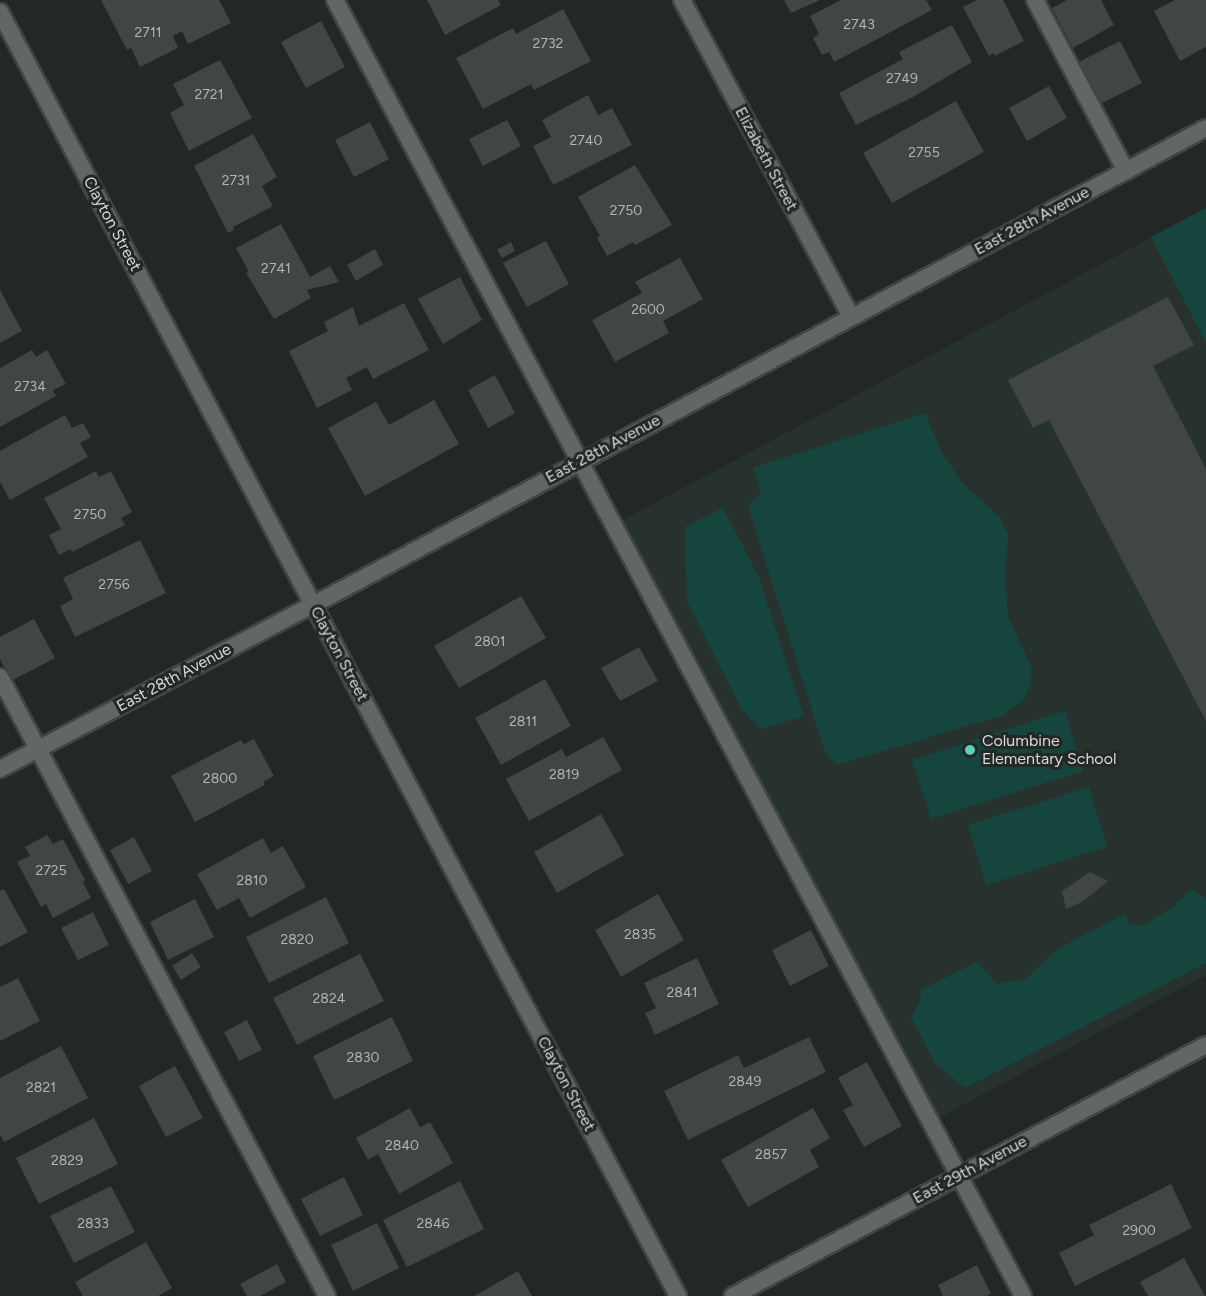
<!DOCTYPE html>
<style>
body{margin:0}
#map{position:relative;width:1206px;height:1296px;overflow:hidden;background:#232726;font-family:Figtree,sans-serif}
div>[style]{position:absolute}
.built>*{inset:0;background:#27322f}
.green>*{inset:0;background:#16453d}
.building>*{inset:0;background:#414544}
.roads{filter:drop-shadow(2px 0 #414544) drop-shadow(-2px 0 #414544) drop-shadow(0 2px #414544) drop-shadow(0 -2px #414544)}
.service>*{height:16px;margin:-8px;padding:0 8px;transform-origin:8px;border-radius:8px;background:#626766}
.minor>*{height:16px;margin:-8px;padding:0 8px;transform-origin:8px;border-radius:8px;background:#626766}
.tertiary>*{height:16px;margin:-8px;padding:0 8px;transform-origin:8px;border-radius:8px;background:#626766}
.dots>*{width:16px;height:16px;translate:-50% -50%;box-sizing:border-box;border:3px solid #232726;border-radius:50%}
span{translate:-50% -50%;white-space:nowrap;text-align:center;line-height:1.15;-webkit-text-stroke:6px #232726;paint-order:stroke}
.number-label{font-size:14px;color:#b2b5b4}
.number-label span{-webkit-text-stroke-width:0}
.street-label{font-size:16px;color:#d8dada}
.poi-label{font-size:16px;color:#d8dada}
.left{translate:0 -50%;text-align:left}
</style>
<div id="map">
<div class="built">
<div style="clip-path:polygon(1206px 208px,1206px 975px,931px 1122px,614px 525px)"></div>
</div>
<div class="green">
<div style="clip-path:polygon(1206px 208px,1206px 343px,1151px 237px)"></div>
<div style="clip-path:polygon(925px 413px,942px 453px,961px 481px,1001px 519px,1008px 535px,1005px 575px,1008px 617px,1031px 666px,1031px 683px,1024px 699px,1004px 715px,837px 765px,825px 752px,748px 506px,761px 492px,753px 468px)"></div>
<div style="clip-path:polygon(723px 508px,758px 575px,804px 716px,760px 729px,742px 710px,687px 601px,685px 527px)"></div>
<div style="clip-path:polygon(1065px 711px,1083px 771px,931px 819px,912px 760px)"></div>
<div style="clip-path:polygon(1089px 787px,1107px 847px,986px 885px,968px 825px)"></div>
<div style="clip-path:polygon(1192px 889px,1206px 899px,1206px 963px,965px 1088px,935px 1063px,911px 1017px,920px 1003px,921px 990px,977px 962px,997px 984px,1026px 979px,1054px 952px,1081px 936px,1125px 914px,1129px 924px,1143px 926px,1173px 907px)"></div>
</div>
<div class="building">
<div style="clip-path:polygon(101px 0,219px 0,231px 23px,188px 44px,182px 31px,173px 36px,178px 48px,140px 67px,131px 48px,127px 50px)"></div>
<div style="clip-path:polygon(427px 0,498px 0,501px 5px,445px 35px)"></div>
<div style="clip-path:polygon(784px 0,820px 0,791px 13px)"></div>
<div style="clip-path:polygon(841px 0,926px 0,932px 10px,834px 62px,829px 52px,822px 55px,813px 38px,819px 34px,810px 16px)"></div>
<div style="clip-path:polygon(977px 0,1003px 0,1024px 41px,995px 56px,994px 53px,989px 56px,963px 7px)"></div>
<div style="clip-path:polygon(1067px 0,1101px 0,1114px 25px,1073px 48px,1052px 8px)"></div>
<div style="clip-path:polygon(1175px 0,1206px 0,1206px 47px,1180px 61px,1154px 11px)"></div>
<div style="clip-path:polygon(563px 9px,591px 61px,534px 90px,531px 84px,483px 109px,456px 58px,513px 28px,516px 34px)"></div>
<div style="clip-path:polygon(321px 21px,345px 67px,306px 88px,281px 42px)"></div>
<div style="clip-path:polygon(952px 25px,972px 62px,913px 97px,856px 125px,839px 93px,903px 59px,899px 52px)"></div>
<div style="clip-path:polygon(1120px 41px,1142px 83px,1100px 104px,1079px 62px)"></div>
<div style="clip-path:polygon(220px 60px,252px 118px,189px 151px,170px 113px,184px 105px,173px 84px)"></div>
<div style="clip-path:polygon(1049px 86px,1067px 118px,1027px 141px,1009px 108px)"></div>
<div style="clip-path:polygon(588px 95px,598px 115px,612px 108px,632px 145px,553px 185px,533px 146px,551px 137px,542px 120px)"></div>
<div style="clip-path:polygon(956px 101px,984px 152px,892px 203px,863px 153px)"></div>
<div style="clip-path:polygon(507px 120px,521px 146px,483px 166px,469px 139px)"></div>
<div style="clip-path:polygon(370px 122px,389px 159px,354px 177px,335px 140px)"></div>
<div style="clip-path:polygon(253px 134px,277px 177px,262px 186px,273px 206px,233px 227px,234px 230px,228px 233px,194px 166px)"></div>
<div style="clip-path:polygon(635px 165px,672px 225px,635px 245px,633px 242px,607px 256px,597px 238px,600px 236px,578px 197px)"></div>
<div style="clip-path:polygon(281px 224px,310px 277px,330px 266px,339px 282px,307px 290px,311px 298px,274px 319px,246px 273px,249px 272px,236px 248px)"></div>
<div style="clip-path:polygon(546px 241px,569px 284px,527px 307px,503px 263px)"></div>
<div style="clip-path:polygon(511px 242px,515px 251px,502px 258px,497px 250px)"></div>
<div style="clip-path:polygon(375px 249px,383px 265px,356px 281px,347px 265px)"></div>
<div style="clip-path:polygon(680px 258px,703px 299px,663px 321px,669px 333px,615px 362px,592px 320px,642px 293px,635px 282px)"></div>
<div style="clip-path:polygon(460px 277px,482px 320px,443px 344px,418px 299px)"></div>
<div style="clip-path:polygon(0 290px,22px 331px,0 343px)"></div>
<div style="clip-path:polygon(1168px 297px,1194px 345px,1153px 366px,1206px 469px,1206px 721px,1049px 420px,1033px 428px,1008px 380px)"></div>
<div style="clip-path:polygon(404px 303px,429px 350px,373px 379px,367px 367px,346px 378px,352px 390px,317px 408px,289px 351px,328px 331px,324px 322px,353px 307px,359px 326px)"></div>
<div style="clip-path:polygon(32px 350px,36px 357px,47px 350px,66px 384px,53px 390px,56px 396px,0 427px,0 368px)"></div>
<div style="clip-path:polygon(495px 375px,515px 413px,488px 428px,468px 390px)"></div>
<div style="clip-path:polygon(434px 400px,459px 444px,365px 496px,328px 428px,376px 402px,389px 425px)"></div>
<div style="clip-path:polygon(65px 415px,72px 428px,83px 423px,91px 437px,80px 443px,88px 457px,10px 500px,0 482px,0 451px)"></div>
<div style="clip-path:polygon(96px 471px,99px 477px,111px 471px,132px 512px,121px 518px,125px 525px,72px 552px,70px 549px,59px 555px,49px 535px,61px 529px,44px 498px)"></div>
<div style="clip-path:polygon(140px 540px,166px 593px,75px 637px,60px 606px,73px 599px,63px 578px)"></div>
<div style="clip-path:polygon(521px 596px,546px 638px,459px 688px,434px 646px)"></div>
<div style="clip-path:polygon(34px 619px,55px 658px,11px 681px,0 659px,0 637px)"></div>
<div style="clip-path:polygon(639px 647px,658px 681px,620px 701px,601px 668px)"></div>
<div style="clip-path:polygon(545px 679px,571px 726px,501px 765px,475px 718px)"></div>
<div style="clip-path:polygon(603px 737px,622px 770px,529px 821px,506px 779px,562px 749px,566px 757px)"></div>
<div style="clip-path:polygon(254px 739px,274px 776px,263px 782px,265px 785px,195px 822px,171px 776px,241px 740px,244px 744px)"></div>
<div style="clip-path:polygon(601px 814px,624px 855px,557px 893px,534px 852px)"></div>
<div style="clip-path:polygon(47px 835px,53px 844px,63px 839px,85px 880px,83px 882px,91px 898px,53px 918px,46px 904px,41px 907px,17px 862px,30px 856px,25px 847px)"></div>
<div style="clip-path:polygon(134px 837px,152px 871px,128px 884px,110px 850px)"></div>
<div style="clip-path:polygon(263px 838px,271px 853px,283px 846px,306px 887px,250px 918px,239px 898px,217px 910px,197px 874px)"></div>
<div style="clip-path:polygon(1090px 872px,1108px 881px,1082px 902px,1066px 909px,1062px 891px)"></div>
<div style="clip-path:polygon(4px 889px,28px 932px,0 947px,0 891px)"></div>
<div style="clip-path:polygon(658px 894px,684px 940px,621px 977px,595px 930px)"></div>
<div style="clip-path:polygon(326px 897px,349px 943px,269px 983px,246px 937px)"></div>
<div style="clip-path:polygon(195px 899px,214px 937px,168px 960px,150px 922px)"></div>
<div style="clip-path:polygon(93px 912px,109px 945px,78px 960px,61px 928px)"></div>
<div style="clip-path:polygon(811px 930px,829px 966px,790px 986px,772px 950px)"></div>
<div style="clip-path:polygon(192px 953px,201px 967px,181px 980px,172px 966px)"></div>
<div style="clip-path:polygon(360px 954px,384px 1001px,297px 1045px,273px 998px)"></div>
<div style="clip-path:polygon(697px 958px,719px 1004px,655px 1035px,645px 1013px,656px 1008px,644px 983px)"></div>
<div style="clip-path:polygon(18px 978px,40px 1021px,0 1041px,0 987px)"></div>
<div style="clip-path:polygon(392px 1017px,413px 1061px,334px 1100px,313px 1056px)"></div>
<div style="clip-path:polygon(247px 1020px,262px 1050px,239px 1061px,224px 1032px)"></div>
<div style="clip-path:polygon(809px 1037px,826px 1072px,688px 1140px,664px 1091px,738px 1055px,744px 1068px)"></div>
<div style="clip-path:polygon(61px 1046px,88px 1098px,4px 1142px,0 1134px,0 1078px)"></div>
<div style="clip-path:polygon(867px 1062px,902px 1126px,864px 1147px,843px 1110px,853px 1105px,838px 1078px)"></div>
<div style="clip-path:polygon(175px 1066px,203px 1118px,166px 1137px,139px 1086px)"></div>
<div style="clip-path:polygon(410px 1108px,420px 1127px,430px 1122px,453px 1163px,399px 1194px,378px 1154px,368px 1160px,356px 1138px)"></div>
<div style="clip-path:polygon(813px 1108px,830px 1138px,810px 1150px,819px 1167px,748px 1207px,721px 1160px)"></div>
<div style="clip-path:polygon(94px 1118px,118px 1164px,39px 1204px,16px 1158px)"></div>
<div style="clip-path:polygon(344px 1177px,363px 1215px,320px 1236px,301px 1199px)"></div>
<div style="clip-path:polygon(460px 1181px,484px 1229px,407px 1267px,383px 1220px)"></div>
<div style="clip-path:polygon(1171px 1184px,1192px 1228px,1075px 1286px,1059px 1253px,1094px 1235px,1089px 1225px)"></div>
<div style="clip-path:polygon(111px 1186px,135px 1232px,74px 1263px,50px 1216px)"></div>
<div style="clip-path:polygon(377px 1223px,399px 1268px,353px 1291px,331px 1245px)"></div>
<div style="clip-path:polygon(146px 1242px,172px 1288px,158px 1296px,83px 1296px,75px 1282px)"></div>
<div style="clip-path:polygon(1184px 1258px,1205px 1296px,1148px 1296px,1140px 1282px)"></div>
<div style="clip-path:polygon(277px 1264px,286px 1282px,260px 1296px,247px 1296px,240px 1284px)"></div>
<div style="clip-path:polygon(977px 1265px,991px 1294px,986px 1296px,943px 1296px,938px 1285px)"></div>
<div style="clip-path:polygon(518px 1271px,532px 1296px,474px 1296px)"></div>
</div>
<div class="roads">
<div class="service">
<div style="left:335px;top:0;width:1467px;rotate:62.04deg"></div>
<div style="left:1035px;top:0;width:194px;rotate:62deg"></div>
<div style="left:0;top:677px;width:700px;rotate:62.15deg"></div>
</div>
<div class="minor">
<div style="left:682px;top:0;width:359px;rotate:61.9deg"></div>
<div style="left:0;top:12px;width:1452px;rotate:62.16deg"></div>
</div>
<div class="tertiary">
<div style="left:0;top:769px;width:353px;rotate:-27.7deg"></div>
<div style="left:313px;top:605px;width:1012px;rotate:-28.11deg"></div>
<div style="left:733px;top:1296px;width:535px;rotate:-27.95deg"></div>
</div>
</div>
<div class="dots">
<div style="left:970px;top:750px;background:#5cceba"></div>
</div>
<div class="number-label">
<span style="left:859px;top:25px">2743</span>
<span style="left:148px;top:33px">2711</span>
<span style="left:548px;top:44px">2732</span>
<span style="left:902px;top:79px">2749</span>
<span style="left:209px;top:95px">2721</span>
<span style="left:586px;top:141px">2740</span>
<span style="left:924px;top:153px">2755</span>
<span style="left:236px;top:181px">2731</span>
<span style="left:626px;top:211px">2750</span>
<span style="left:276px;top:269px">2741</span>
<span style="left:648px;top:310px">2600</span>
<span style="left:30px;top:387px">2734</span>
<span style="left:90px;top:515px">2750</span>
<span style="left:114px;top:585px">2756</span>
<span style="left:490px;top:642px">2801</span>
<span style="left:523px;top:722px">2811</span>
<span style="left:564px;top:775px">2819</span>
<span style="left:220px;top:779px">2800</span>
<span style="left:51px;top:871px">2725</span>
<span style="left:252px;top:881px">2810</span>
<span style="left:640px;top:935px">2835</span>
<span style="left:297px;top:940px">2820</span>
<span style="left:682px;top:993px">2841</span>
<span style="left:329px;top:999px">2824</span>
<span style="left:363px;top:1058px">2830</span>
<span style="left:745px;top:1082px">2849</span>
<span style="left:41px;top:1088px">2821</span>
<span style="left:402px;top:1146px">2840</span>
<span style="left:771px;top:1155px">2857</span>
<span style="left:67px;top:1161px">2829</span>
<span style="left:93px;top:1224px">2833</span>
<span style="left:433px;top:1224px">2846</span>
<span style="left:1139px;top:1231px">2900</span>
</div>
<div class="street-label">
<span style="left:766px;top:159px;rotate:62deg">Elizabeth Street</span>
<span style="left:1032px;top:221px;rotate:-28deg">East 28th Avenue</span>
<span style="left:112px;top:224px;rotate:62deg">Clayton Street</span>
<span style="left:603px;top:449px;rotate:-28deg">East 28th Avenue</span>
<span style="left:339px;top:654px;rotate:62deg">Clayton Street</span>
<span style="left:174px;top:678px;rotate:-28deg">East 28th Avenue</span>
<span style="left:566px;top:1084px;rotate:62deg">Clayton Street</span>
<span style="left:970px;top:1170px;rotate:-28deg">East 29th Avenue</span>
</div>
<div class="poi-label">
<span class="left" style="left:982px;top:750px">Columbine<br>Elementary School</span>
</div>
</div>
